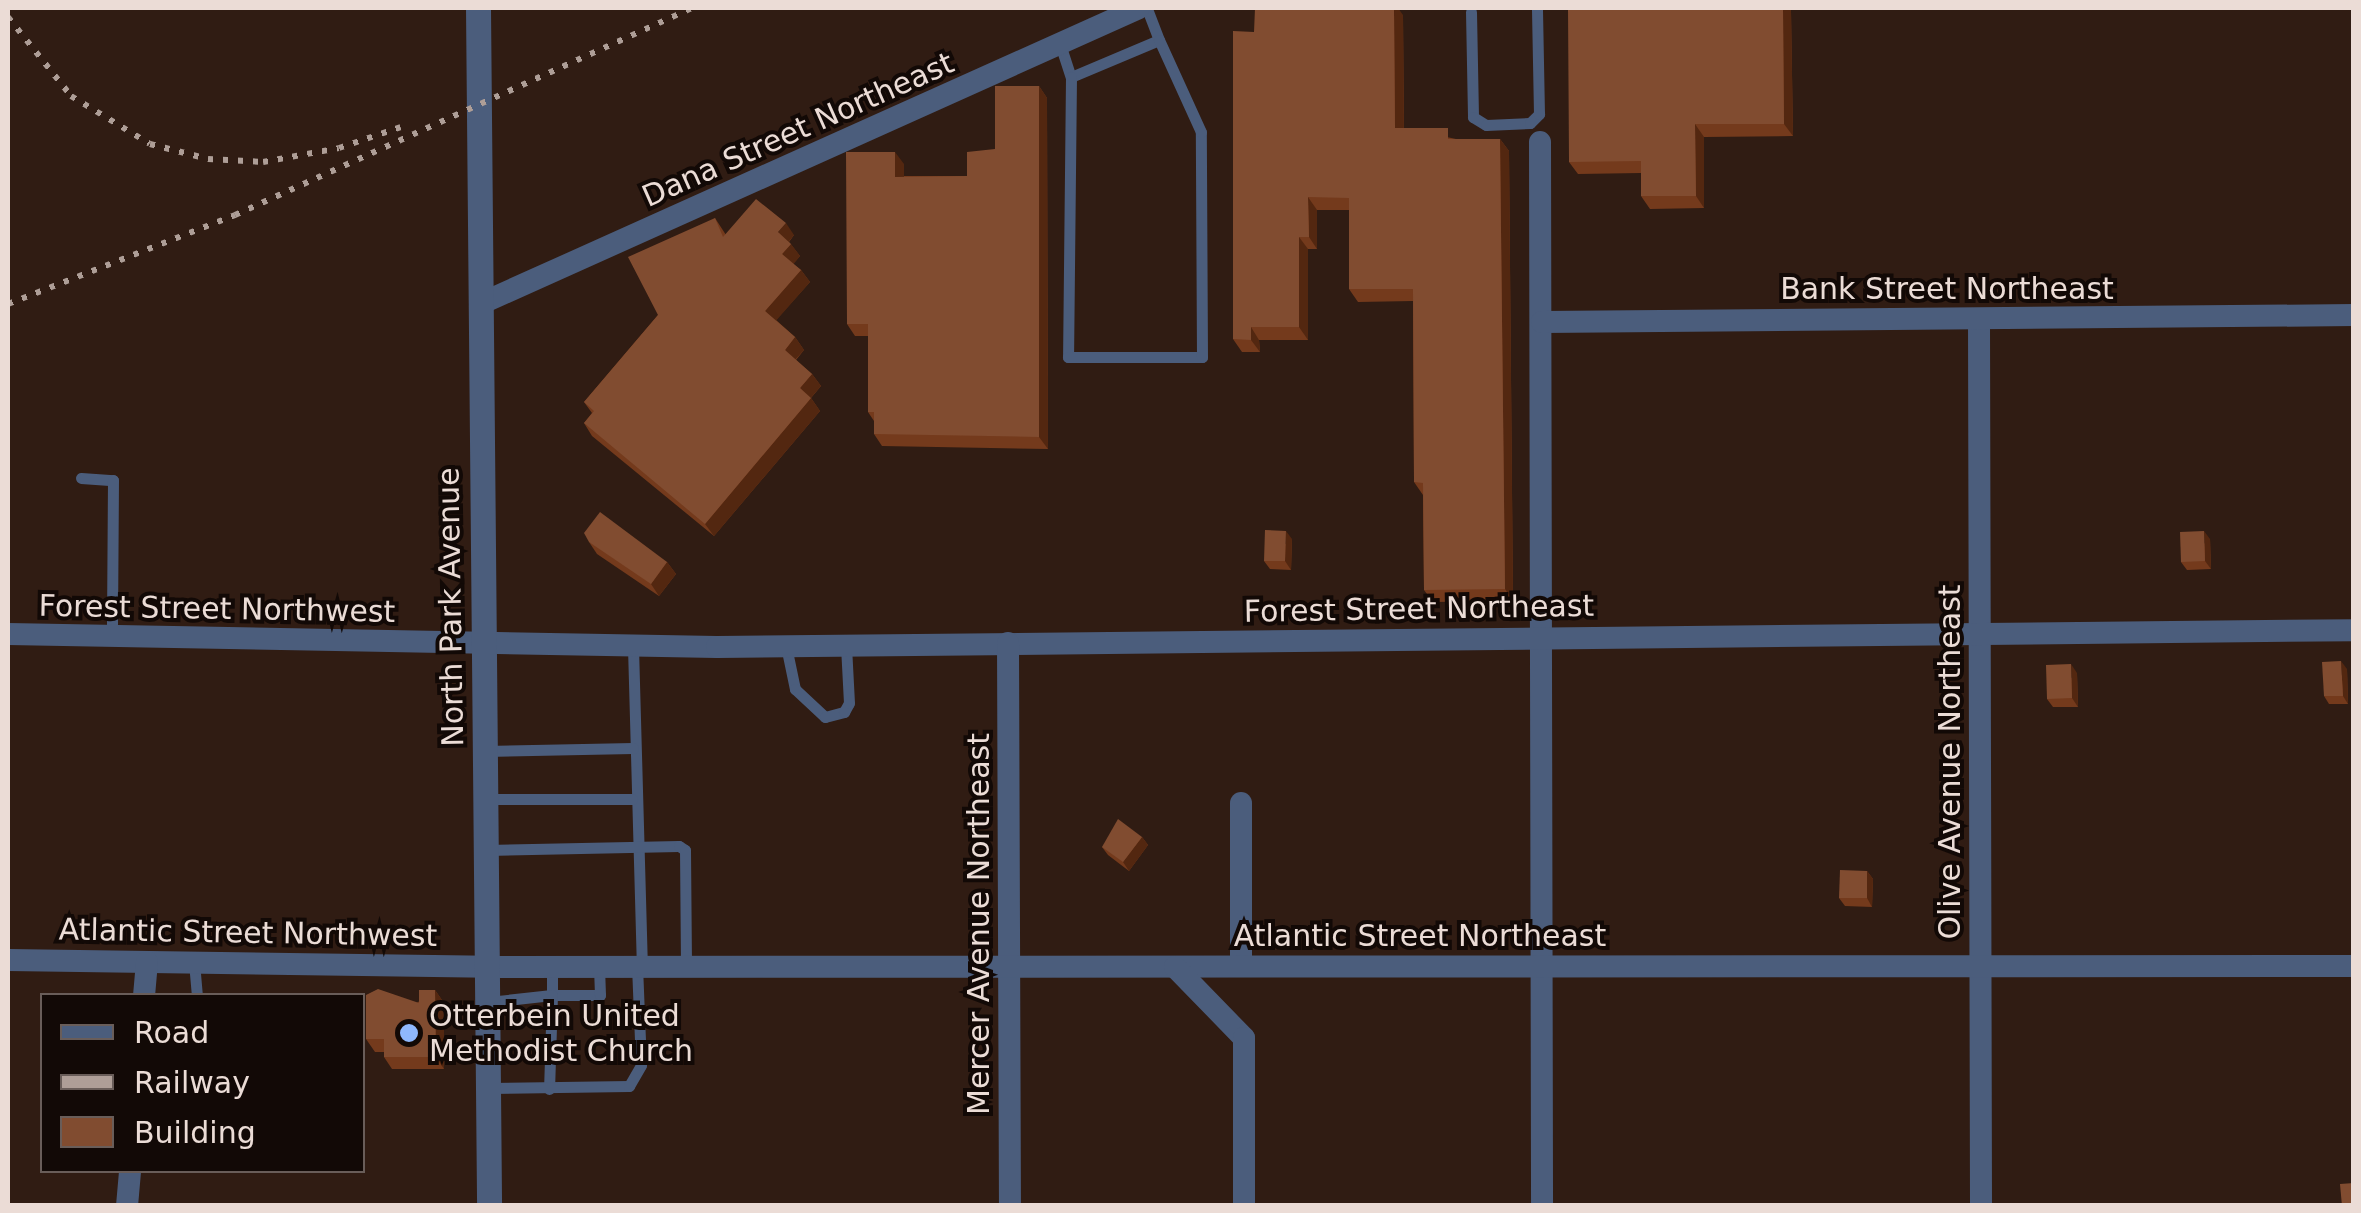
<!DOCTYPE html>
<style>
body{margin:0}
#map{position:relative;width:2361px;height:1213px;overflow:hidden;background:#301c13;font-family:"DejaVu Sans",sans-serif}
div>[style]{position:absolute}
.service>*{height:11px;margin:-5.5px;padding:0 5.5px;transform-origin:5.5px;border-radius:5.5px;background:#4b5d7c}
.minor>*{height:22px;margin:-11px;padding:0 11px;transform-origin:11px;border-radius:11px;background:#4b5d7c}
.tertiary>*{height:25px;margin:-12.5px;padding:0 12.5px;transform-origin:12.5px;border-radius:12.5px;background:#4b5d7c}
.rail>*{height:6px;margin-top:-3px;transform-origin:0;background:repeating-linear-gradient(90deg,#ae9e97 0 5px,transparent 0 15px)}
.wall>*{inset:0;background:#743a1c}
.shaded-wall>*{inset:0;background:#532710}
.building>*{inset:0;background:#814c30}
.dots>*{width:28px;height:28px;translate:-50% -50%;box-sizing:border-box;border:5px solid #120906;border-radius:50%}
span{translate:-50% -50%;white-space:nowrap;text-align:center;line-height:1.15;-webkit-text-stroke:8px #120906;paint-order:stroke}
.street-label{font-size:30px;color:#ebdcd6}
.poi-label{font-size:30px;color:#ebdcd6}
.left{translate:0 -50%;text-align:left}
.frame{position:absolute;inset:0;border:10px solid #ebdcd6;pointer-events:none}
.legend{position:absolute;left:40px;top:993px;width:325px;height:180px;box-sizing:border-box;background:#120906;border:2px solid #695d59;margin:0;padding:12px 18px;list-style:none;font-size:30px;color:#ebdcd6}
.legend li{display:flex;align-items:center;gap:20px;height:50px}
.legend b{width:50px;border:2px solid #695d59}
</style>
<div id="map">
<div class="service">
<div style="left:1471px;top:12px;width:105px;rotate:88.9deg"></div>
<div style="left:1473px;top:117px;width:15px;rotate:32deg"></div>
<div style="left:1486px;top:125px;width:44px;rotate:-2.6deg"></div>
<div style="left:1530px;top:123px;width:13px;rotate:-45deg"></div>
<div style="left:1539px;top:114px;width:106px;rotate:-91.1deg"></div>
<div style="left:1060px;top:44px;width:35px;rotate:72deg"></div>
<div style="left:1071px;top:77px;width:95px;rotate:-22.8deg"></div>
<div style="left:1159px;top:40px;width:34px;rotate:-111deg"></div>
<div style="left:1071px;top:77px;width:280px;rotate:90.6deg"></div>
<div style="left:1068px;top:357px;width:134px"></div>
<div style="left:1202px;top:357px;width:225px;rotate:-90.3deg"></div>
<div style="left:1201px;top:132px;width:101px;rotate:-114.5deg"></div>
<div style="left:81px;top:478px;width:32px;rotate:4deg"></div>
<div style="left:113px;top:480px;width:155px;rotate:90.4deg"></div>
<div style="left:786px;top:646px;width:44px;rotate:78.2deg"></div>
<div style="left:795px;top:689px;width:41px;rotate:43deg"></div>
<div style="left:825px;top:717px;width:20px;rotate:-15deg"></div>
<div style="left:844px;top:712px;width:10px;rotate:-61deg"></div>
<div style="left:849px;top:703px;width:58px;rotate:-93deg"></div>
<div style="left:633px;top:647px;width:319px;rotate:88.4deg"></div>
<div style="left:485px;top:751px;width:148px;rotate:-1.2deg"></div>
<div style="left:486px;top:799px;width:146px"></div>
<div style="left:487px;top:850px;width:192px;rotate:-1.2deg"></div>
<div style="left:679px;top:846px;width:7px;rotate:34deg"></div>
<div style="left:685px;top:850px;width:116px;rotate:89.5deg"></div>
<div style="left:194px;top:962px;width:34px;rotate:85deg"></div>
<div style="left:552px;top:967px;width:28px;rotate:90deg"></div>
<div style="left:552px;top:995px;width:48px"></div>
<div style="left:600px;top:995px;width:29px;rotate:-92deg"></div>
<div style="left:488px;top:1002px;width:64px;rotate:-6.2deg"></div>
<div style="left:552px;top:995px;width:94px;rotate:91.8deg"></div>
<div style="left:488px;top:1088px;width:141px;rotate:-0.8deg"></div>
<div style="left:629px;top:1086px;width:24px;rotate:-60deg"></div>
<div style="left:641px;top:1065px;width:99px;rotate:-92.3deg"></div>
</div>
<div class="minor">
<div style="left:1540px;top:142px;width:1064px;rotate:89.89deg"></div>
<div style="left:480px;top:304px;width:722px;rotate:-24.19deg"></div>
<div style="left:1979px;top:319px;width:887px;rotate:89.87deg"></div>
<div style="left:1542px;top:322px;width:812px;rotate:-0.49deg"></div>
<div style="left:8px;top:634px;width:709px;rotate:1.05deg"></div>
<div style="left:717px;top:647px;width:1637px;rotate:-0.59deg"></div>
<div style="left:1008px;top:643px;width:563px;rotate:89.8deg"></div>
<div style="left:1241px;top:803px;width:163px;rotate:90deg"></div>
<div style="left:8px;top:960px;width:479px;rotate:0.8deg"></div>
<div style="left:487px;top:967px;width:1867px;rotate:-0.03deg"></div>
<div style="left:1175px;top:967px;width:99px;rotate:45.8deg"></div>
<div style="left:1244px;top:1038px;width:168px;rotate:90deg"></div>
<div style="left:144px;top:996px;width:34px;rotate:-85deg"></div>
<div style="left:127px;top:1206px;width:36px;rotate:-85deg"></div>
</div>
<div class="tertiary">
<div style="left:478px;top:8px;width:1198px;rotate:89.47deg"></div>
</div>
<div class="rail">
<div style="left:8px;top:17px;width:101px;rotate:51.4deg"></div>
<div style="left:71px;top:96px;width:92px;rotate:31.3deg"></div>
<div style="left:150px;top:144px;width:60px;rotate:14.5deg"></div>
<div style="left:208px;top:159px;width:55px;rotate:3.1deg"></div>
<div style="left:263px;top:162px;width:77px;rotate:-10.4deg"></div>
<div style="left:339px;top:148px;width:65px;rotate:-18.7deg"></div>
<div style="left:8px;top:304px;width:244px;rotate:-21.4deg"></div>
<div style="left:235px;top:215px;width:502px;rotate:-24.37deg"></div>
</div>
<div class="wall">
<div style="clip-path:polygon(1783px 8px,1789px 8px,1791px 11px,1793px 136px,1704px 137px,1704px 208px,1650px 209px,1641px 196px,1641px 173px,1578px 174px,1569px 162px)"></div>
<div style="clip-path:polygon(1403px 15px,1404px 128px,1456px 139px,1500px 139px,1509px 151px,1513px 601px,1433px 602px,1424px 590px,1423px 495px,1414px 482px,1413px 301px,1358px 302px,1349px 289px,1349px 210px,1317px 210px,1317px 249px,1308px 249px,1308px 340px,1259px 340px,1260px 352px,1242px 352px,1233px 339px,1254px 32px)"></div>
<div style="clip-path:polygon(1039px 86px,1047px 98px,1048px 449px,882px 446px,874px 434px,874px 421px,868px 412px,868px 336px,855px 336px,847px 324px,904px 164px,904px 176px,967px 176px,995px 149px)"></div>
<div style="clip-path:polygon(715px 218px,726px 235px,794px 235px,789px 242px,800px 256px,793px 264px,801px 270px,810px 282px,776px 320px,795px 337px,804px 350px,796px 360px,812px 374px,821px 386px,811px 398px,820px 411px,714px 536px,592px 436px,584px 423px,592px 413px,584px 402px,658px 315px)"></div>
<div style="clip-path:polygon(1292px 539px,1291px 570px,1270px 569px,1264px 561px)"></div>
<div style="clip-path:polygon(2210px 539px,2211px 569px,2187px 570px,2181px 562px)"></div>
<div style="clip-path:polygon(589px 542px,667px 562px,676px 574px,659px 596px,597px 554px)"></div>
<div style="clip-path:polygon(2347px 669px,2348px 704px,2329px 704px,2324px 696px)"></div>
<div style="clip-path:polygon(2077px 673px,2078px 707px,2053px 707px,2047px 699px)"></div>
<div style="clip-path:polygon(1142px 837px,1148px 845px,1129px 871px,1108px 855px,1102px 847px)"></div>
<div style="clip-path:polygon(1867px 871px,1873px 879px,1872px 907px,1845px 906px,1839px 898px)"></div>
<div style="clip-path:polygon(435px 990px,444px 1003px,444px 1069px,392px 1069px,384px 1057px,384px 1052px,375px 1052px,366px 1039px)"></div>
</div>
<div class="shaded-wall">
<div style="clip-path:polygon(1394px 8px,1398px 8px,1403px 15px,1404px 141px,1395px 128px)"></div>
<div style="clip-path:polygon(1783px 8px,1789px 8px,1791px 11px,1793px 136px,1784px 124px)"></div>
<div style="clip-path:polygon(1039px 86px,1047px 98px,1048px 449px,1039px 437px)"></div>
<div style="clip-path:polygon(1695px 124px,1704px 137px,1704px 208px,1696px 196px)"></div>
<div style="clip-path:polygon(1500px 139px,1509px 151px,1513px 601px,1505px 589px)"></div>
<div style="clip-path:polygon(895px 152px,904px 164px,904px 189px,895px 177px)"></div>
<div style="clip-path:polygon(1308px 197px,1317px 210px,1317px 249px,1309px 237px)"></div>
<div style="clip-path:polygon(786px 223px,794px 235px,786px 245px,778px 232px)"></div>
<div style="clip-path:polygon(1299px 237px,1308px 249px,1308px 340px,1299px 327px)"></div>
<div style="clip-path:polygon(791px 244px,800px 256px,791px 267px,782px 254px)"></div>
<div style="clip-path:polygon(801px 270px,810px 282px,774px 323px,765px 311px)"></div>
<div style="clip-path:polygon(1251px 327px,1259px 340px,1260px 352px,1251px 340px)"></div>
<div style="clip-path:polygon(795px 337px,804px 350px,793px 362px,785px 350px)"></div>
<div style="clip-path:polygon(812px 374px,821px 386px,809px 400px,800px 388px)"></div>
<div style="clip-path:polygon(811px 398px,820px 411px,714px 536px,705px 524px)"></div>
<div style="clip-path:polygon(1286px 531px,1292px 539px,1291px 570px,1285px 561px)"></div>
<div style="clip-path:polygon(2204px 531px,2210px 539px,2211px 569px,2205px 561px)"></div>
<div style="clip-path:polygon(667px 562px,676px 574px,659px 596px,651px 584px)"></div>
<div style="clip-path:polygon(2341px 661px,2347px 669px,2348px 704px,2343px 696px)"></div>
<div style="clip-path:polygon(2071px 664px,2077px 673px,2078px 707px,2072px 698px)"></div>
<div style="clip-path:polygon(1142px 837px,1148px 845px,1129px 871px,1123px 862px)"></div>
<div style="clip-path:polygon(1867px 871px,1873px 879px,1872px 907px,1867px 898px)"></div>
<div style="clip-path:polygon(435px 990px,444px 1003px,444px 1069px,436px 1057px)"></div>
</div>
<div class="building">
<div style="clip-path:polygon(1255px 8px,1394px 8px,1395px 128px,1448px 128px,1448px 139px,1500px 139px,1505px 589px,1424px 590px,1423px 483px,1414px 482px,1413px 289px,1349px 289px,1349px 198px,1308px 197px,1309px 237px,1299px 237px,1299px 327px,1251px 327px,1251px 340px,1233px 339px,1233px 31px,1254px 32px)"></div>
<div style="clip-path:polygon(1568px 8px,1783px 8px,1784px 124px,1695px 124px,1696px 196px,1641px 196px,1641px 161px,1569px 162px)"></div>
<div style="clip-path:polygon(995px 86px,1039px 86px,1039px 437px,874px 434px,874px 412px,868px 412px,868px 324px,847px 324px,846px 152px,895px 152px,895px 177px,967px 176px,967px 152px,995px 149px)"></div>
<div style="clip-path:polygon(756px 199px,786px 223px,778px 232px,791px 244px,782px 254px,801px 270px,765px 311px,795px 337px,785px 350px,812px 374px,800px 388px,811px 398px,705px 524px,584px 423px,594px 411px,584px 402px,658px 315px,628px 257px,715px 218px,723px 237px)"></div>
<div style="clip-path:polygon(600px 512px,667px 562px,651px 584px,589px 542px,584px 533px)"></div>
<div style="clip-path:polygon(1265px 530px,1286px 531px,1285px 561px,1264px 561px)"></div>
<div style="clip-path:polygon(2204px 531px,2205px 561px,2181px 562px,2180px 532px)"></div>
<div style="clip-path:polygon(2341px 661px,2343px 696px,2324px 696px,2322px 662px)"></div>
<div style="clip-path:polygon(2071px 664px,2072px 698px,2047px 699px,2046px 665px)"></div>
<div style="clip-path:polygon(1118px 819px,1142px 837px,1123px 862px,1102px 847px)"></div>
<div style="clip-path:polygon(1840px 870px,1867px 871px,1867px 898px,1839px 898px)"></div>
<div style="clip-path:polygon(378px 989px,419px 1003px,419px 990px,435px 990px,436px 1057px,384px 1057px,384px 1039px,366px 1039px,366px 995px)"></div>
<div style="clip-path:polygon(2354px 1183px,2354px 1206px,2342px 1206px,2340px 1184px)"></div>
</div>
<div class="dots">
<div style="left:409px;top:1033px;background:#8fb8fd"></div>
</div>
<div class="street-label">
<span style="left:798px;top:130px;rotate:-24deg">Dana Street Northeast</span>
<span style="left:1947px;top:289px">Bank Street Northeast</span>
<span style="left:451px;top:607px;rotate:-91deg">North Park Avenue</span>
<span style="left:217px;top:609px;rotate:1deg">Forest Street Northwest</span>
<span style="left:1419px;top:609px;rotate:-1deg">Forest Street Northeast</span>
<span style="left:1950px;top:762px;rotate:-90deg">Olive Avenue Northeast</span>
<span style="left:979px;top:924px;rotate:-90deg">Mercer Avenue Northeast</span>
<span style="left:248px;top:933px;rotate:1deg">Atlantic Street Northwest</span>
<span style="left:1420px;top:936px">Atlantic Street Northeast</span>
</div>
<div class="poi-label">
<span class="left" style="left:429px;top:1033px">Otterbein United<br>Methodist Church</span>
</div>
<div class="frame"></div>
<ul class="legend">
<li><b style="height:12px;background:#4b5d7c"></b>Road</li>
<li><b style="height:12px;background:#ae9e97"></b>Railway</li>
<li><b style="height:28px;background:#814c30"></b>Building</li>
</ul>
</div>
